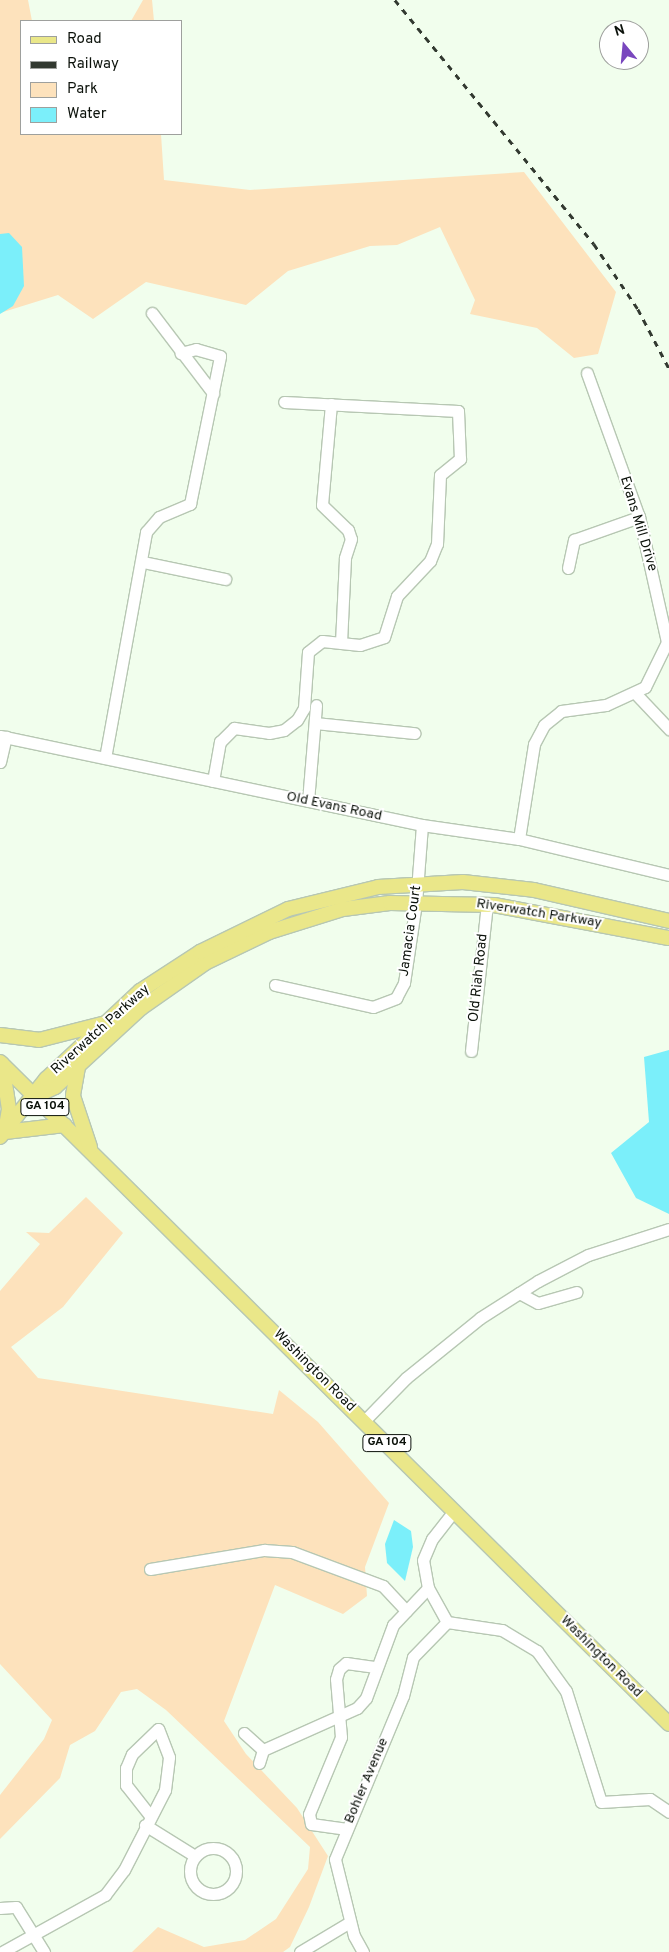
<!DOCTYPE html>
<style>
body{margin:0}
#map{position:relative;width:669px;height:1952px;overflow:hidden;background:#f1feed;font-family:Overpass,sans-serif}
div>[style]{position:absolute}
.green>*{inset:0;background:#fde2bc}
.water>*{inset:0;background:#7beffa}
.roads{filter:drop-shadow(1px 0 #b7c7b3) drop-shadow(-1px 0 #b7c7b3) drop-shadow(0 1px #b7c7b3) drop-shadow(0 -1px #b7c7b3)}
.minor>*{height:11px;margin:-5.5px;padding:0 5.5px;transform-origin:5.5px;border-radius:5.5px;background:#fff}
.minor>.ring{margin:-5.5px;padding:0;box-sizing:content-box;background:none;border:11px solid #fff;border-radius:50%}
.major>*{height:14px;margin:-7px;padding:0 7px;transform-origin:7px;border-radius:7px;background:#eae789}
.rail>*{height:2.5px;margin-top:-1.25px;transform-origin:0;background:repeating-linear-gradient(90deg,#323930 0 6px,transparent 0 12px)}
span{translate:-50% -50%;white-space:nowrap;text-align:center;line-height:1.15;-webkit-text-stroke:4px #fff;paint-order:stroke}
.shield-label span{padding:1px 4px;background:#fff;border:1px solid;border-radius:4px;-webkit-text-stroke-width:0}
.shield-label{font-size:12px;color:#0c120b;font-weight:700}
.street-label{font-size:14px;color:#0c120b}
.legend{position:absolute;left:20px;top:20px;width:162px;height:115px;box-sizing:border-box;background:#fff;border:1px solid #9ea09d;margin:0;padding:6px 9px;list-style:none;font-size:15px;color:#0c120b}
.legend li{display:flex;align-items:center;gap:10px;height:25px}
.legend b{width:25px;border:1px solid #9ea09d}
.north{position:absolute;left:599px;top:20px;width:50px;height:50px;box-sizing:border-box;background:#fff;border:1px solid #9ea09d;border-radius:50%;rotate:343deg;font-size:14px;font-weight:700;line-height:20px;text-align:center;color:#0c120b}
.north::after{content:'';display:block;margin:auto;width:18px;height:22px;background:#7947be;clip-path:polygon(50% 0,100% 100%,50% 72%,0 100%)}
</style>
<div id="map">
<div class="green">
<div style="clip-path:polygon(0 0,28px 0,32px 21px,21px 21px,21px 134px,161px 134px,164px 180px,250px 190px,524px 172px,616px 292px,598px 354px,574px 358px,537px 328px,470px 314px,475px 300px,440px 227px,397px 245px,370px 246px,288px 271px,246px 305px,146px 282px,93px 319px,58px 295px,0 313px)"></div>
<div style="clip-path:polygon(143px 0,152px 0,154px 21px,131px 21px)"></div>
<div style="clip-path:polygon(86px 1197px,123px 1233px,63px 1307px,11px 1347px,38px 1378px,273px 1414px,279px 1390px,318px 1422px,389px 1503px,365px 1567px,367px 1596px,343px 1614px,275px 1585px,224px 1721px,246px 1754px,297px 1808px,328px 1856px,309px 1907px,290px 1947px,283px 1952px,132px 1952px,158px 1927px,204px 1947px,245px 1940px,276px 1919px,308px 1869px,310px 1847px,166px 1710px,137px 1689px,121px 1692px,95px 1731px,70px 1745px,60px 1778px,0 1839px,0 1795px,44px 1739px,52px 1720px,0 1664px,0 1291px,40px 1244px,26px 1232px,49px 1233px)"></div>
</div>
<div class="water">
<div style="clip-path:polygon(9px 233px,22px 247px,24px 286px,13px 306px,0 314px,0 234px)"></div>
<div style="clip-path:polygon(669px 1050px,669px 1214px,636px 1198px,611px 1153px,649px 1122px,644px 1057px)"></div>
<div style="clip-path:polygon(394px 1520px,411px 1531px,413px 1547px,405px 1581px,387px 1563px,385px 1544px)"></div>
</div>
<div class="roads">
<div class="minor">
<div style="left:152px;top:313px;width:101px;rotate:52.7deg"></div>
<div style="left:331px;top:404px;width:101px;rotate:95.1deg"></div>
<div style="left:322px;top:505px;width:36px;rotate:44deg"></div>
<div style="left:348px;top:530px;width:9px;rotate:72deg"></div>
<div style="left:351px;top:539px;width:20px;rotate:108deg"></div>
<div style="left:345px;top:558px;width:85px;rotate:92.7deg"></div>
<div style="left:143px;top:562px;width:84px;rotate:11.7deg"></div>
<div style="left:568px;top:568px;width:29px;rotate:-78deg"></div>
<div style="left:574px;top:540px;width:69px;rotate:-19.5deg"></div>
<div style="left:635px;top:693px;width:50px;rotate:46.6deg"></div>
<div style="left:315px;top:723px;width:100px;rotate:5.8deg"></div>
<div style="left:0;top:736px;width:431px;rotate:11.9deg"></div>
<div style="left:422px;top:825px;width:98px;rotate:8.2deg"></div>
<div style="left:519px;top:839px;width:154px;rotate:13.5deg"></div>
<div style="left:105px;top:758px;width:230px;rotate:-79.7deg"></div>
<div style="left:146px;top:532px;width:20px;rotate:-49deg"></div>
<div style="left:159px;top:517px;width:34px;rotate:-23deg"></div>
<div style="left:190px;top:504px;width:151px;rotate:-78.5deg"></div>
<div style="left:220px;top:356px;width:25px;rotate:-164deg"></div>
<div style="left:196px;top:349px;width:16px;rotate:165deg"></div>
<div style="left:0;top:762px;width:26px;rotate:-77deg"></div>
<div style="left:213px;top:781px;width:40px;rotate:-80deg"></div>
<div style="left:220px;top:742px;width:20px;rotate:-45deg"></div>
<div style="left:234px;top:728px;width:35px;rotate:8deg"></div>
<div style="left:269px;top:733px;width:15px;rotate:-11deg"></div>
<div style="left:284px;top:730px;width:16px;rotate:-38deg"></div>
<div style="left:297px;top:720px;width:14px;rotate:-60deg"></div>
<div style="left:304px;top:708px;width:56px;rotate:-85.9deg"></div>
<div style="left:308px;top:652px;width:18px;rotate:-38deg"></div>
<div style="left:322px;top:641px;width:38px;rotate:6deg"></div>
<div style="left:360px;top:645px;width:25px;rotate:-18deg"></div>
<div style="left:384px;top:637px;width:43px;rotate:-72.4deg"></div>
<div style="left:397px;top:596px;width:48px;rotate:-46.7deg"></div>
<div style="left:430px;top:561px;width:18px;rotate:-68deg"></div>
<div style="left:437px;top:544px;width:69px;rotate:-87.5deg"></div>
<div style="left:440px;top:475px;width:26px;rotate:-39deg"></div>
<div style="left:460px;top:459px;width:48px;rotate:-92.4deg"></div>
<div style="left:458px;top:411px;width:174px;rotate:-177deg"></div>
<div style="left:308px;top:801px;width:96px;rotate:-85.2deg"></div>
<div style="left:519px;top:839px;width:96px;rotate:-81deg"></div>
<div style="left:534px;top:744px;width:21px;rotate:-62deg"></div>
<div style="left:544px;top:725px;width:22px;rotate:-39deg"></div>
<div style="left:561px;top:711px;width:45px;rotate:-7.6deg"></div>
<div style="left:606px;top:705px;width:43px;rotate:-24.8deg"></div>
<div style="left:645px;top:687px;width:50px;rotate:-63.9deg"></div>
<div style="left:667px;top:642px;width:128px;rotate:-102.6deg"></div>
<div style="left:639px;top:517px;width:153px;rotate:-109.9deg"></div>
<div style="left:275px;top:985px;width:100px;rotate:12.7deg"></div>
<div style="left:373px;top:1007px;width:25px;rotate:-21deg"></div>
<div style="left:396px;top:998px;width:17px;rotate:-62deg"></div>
<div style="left:404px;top:983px;width:81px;rotate:-81.5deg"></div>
<div style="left:416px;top:903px;width:78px;rotate:-85.6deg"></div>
<div style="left:471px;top:1051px;width:148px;rotate:-83.8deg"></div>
<div style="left:519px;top:1293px;width:21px;rotate:28deg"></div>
<div style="left:538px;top:1303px;width:40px;rotate:-16deg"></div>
<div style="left:364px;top:1421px;width:60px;rotate:-45.7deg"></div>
<div style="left:406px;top:1378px;width:95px;rotate:-39deg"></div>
<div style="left:480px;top:1318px;width:69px;rotate:-32.5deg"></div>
<div style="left:538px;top:1281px;width:56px;rotate:-27.5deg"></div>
<div style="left:588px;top:1255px;width:85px;rotate:-17.8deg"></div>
<div style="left:150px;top:1569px;width:116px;rotate:-9.5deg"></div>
<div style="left:264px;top:1550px;width:28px;rotate:4deg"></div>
<div style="left:292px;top:1552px;width:97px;rotate:20.5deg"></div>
<div style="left:383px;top:1586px;width:34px;rotate:47deg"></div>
<div style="left:447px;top:1622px;width:56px;rotate:8.3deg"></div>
<div style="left:502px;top:1630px;width:41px;rotate:31deg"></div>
<div style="left:537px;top:1651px;width:49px;rotate:54.1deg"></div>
<div style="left:566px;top:1691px;width:116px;rotate:72.5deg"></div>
<div style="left:601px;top:1802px;width:49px;rotate:-3.5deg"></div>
<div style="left:650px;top:1799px;width:23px;rotate:34deg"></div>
<div style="left:447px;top:1622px;width:39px;rotate:-119deg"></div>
<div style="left:428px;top:1588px;width:28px;rotate:-100deg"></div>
<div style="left:423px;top:1560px;width:23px;rotate:-67deg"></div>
<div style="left:432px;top:1539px;width:36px;rotate:-52deg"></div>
<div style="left:244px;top:1733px;width:25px;rotate:42deg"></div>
<div style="left:263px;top:1750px;width:103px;rotate:-24.1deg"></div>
<div style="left:357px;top:1708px;width:13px;rotate:-48deg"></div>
<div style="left:366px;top:1698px;width:78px;rotate:-69.7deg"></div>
<div style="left:393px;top:1625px;width:51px;rotate:-46.6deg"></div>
<div style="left:259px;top:1763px;width:14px;rotate:-73deg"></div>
<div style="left:145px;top:1825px;width:59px;rotate:31.8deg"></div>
<div style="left:347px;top:1829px;width:36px;rotate:-172deg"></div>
<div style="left:311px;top:1824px;width:10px;rotate:-101deg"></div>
<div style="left:309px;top:1814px;width:83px;rotate:-67.4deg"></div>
<div style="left:341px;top:1737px;width:58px;rotate:-94.9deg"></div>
<div style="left:336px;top:1679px;width:10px;rotate:-73deg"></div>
<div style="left:339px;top:1669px;width:9px;rotate:-41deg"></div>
<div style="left:346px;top:1663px;width:30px;rotate:8deg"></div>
<div class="ring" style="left:190px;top:1848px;width:35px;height:35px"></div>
<div style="left:0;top:1908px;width:16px;rotate:-4deg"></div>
<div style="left:16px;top:1907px;width:53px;rotate:58.1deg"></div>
<div style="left:2px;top:1952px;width:118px;rotate:-29deg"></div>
<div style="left:105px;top:1895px;width:31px;rotate:-53deg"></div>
<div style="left:124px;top:1870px;width:90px;rotate:-62.9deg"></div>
<div style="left:165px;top:1790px;width:33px;rotate:-83deg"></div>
<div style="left:169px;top:1757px;width:30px;rotate:-111deg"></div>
<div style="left:158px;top:1729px;width:36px;rotate:136deg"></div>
<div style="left:132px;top:1754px;width:15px;rotate:113deg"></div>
<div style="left:126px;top:1768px;width:17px;rotate:90deg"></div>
<div style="left:126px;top:1785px;width:39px;rotate:52deg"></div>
<div style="left:300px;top:1952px;width:58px;rotate:-31deg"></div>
<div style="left:363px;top:1952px;width:18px;rotate:-119deg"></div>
<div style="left:354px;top:1936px;width:79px;rotate:-103.9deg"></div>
<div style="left:335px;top:1859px;width:177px;rotate:-67.4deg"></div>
<div style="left:403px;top:1696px;width:40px;rotate:-75.6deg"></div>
<div style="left:413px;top:1657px;width:49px;rotate:-45.8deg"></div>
</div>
<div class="major">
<div style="left:0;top:1035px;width:39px;rotate:7deg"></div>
<div style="left:39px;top:1040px;width:69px;rotate:-14.2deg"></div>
<div style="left:0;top:1062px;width:941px;rotate:44.7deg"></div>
<div style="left:2px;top:1064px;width:46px;rotate:81.2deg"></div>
<div style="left:9px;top:1109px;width:22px;rotate:100deg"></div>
<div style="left:78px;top:1067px;width:29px;rotate:100deg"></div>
<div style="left:73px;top:1096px;width:54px;rotate:71.6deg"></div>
<div style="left:34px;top:1097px;width:23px;rotate:-25deg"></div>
<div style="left:55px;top:1087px;width:117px;rotate:-42.6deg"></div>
<div style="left:141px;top:1008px;width:78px;rotate:-35.1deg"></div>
<div style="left:205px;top:963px;width:71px;rotate:-25.8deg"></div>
<div style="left:269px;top:932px;width:77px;rotate:-17.3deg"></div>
<div style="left:343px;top:909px;width:47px;rotate:-7.3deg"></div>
<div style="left:390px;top:903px;width:104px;rotate:1.1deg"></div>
<div style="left:494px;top:905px;width:178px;rotate:10.7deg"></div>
<div style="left:5px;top:1132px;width:60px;rotate:-6.7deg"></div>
<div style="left:0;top:1137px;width:74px;rotate:-51.6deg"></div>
<div style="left:46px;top:1079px;width:129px;rotate:-43.1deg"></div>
<div style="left:140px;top:991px;width:72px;rotate:-33deg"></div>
<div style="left:200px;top:952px;width:98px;rotate:-26deg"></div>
<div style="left:288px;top:909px;width:93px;rotate:-13.7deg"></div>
<div style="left:378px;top:887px;width:85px;rotate:-3.4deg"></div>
<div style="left:463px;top:882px;width:71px;rotate:6.4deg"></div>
<div style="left:534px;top:890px;width:139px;rotate:12.9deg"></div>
</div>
</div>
<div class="rail">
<div style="left:395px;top:0;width:315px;rotate:50.8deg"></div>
<div style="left:594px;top:244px;width:78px;rotate:55.9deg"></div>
<div style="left:638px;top:309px;width:67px;rotate:62.3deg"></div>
</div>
<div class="shield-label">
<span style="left:45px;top:1107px">GA 104</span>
<span style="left:387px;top:1443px">GA 104</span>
</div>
<div class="street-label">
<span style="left:638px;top:524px;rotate:73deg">Evans Mill Drive</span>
<span style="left:334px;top:807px;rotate:12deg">Old Evans Road</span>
<span style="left:539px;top:914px;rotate:9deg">Riverwatch Parkway</span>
<span style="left:411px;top:931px;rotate:-82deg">Jamacia Court</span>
<span style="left:479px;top:978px;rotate:-84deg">Old Riah Road</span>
<span style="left:101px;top:1030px;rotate:-42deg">Riverwatch Parkway</span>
<span style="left:314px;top:1371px;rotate:45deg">Washington Road</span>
<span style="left:601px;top:1657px;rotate:45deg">Washington Road</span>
<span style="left:367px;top:1781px;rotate:-67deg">Bohler Avenue</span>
</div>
<ul class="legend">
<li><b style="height:6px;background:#eae789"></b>Road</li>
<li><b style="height:6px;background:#323930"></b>Railway</li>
<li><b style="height:14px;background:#fde2bc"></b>Park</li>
<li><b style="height:14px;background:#7beffa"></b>Water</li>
</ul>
<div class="north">N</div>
</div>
